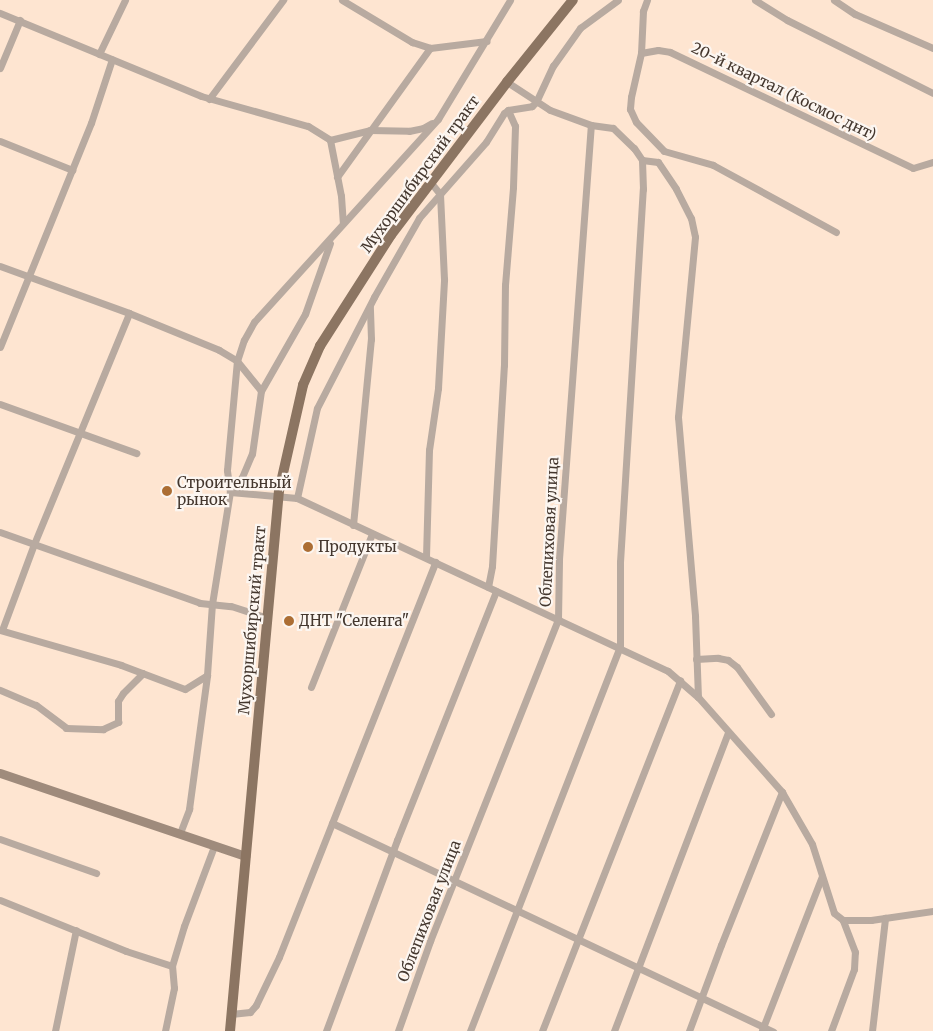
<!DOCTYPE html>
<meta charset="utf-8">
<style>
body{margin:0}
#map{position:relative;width:933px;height:1031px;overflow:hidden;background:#fee5d1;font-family:Merriweather,serif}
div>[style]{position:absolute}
.street>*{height:7px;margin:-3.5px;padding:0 3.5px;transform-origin:3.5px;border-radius:3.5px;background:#b8aaa0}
.secondary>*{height:9px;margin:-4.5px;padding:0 4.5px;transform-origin:4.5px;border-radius:4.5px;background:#9f8b7c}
.primary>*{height:10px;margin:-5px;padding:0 5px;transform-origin:5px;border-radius:5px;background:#8c7562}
.dots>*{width:14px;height:14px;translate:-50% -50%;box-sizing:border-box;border:2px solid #fcf6f1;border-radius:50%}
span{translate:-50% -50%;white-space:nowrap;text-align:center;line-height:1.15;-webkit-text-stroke:4.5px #fcf6f1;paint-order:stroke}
.street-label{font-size:15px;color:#44372e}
.poi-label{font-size:15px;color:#44372e}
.left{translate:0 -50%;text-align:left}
</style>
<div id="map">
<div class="street">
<div style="left:342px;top:0;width:82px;rotate:31deg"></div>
<div style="left:412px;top:42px;width:19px;rotate:18deg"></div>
<div style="left:430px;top:48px;width:57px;rotate:-7deg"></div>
<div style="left:647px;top:0;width:12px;rotate:110deg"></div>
<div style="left:643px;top:11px;width:42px;rotate:92.7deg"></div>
<div style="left:641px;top:53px;width:45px;rotate:102.8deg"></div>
<div style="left:631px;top:97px;width:12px;rotate:95deg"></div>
<div style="left:630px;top:109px;width:14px;rotate:65deg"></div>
<div style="left:636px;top:122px;width:40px;rotate:46deg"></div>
<div style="left:664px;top:151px;width:51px;rotate:15.9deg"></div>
<div style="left:713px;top:165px;width:140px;rotate:28.6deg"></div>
<div style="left:755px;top:0;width:38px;rotate:32deg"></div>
<div style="left:787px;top:20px;width:163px;rotate:26.6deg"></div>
<div style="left:834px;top:0;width:25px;rotate:34deg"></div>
<div style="left:855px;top:14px;width:85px;rotate:23.6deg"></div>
<div style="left:0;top:13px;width:217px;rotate:22.4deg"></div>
<div style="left:201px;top:96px;width:111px;rotate:15.7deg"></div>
<div style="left:308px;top:126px;width:26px;rotate:32deg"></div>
<div style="left:330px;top:140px;width:41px;rotate:-14deg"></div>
<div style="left:370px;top:130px;width:39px;rotate:1deg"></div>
<div style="left:409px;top:131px;width:14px;rotate:-12deg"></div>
<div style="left:423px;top:128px;width:10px;rotate:-29deg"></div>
<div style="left:641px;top:53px;width:17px;rotate:-10deg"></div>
<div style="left:658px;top:50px;width:12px;rotate:9deg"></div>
<div style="left:670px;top:52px;width:269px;rotate:25.5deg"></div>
<div style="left:913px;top:168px;width:21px;rotate:-17deg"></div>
<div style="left:99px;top:54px;width:60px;rotate:-64.3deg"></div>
<div style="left:0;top:68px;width:52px;rotate:-67.4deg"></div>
<div style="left:507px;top:82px;width:51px;rotate:33.1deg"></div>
<div style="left:550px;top:110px;width:44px;rotate:20.1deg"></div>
<div style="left:591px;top:125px;width:22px;rotate:8deg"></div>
<div style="left:613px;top:128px;width:29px;rotate:44deg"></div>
<div style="left:634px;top:148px;width:14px;rotate:56deg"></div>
<div style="left:642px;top:160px;width:16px;rotate:7deg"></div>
<div style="left:658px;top:162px;width:32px;rotate:56deg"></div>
<div style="left:676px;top:189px;width:33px;rotate:63deg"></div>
<div style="left:691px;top:218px;width:19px;rotate:78deg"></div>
<div style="left:695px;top:237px;width:181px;rotate:95.4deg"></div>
<div style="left:678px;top:417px;width:200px;rotate:85.1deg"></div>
<div style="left:695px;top:616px;width:81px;rotate:87.9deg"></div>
<div style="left:209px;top:99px;width:124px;rotate:-53.2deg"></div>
<div style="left:330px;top:140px;width:57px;rotate:78.9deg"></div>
<div style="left:341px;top:196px;width:26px;rotate:86deg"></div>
<div style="left:0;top:141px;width:78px;rotate:21.9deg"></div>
<div style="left:337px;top:177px;width:159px;rotate:-54.2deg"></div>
<div style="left:0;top:266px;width:137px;rotate:20deg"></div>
<div style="left:129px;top:313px;width:97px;rotate:22.3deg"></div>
<div style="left:219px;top:350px;width:21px;rotate:31deg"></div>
<div style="left:237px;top:361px;width:38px;rotate:51deg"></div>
<div style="left:0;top:347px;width:242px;rotate:-67.9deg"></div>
<div style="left:91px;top:123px;width:67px;rotate:-71.8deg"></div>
<div style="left:0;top:404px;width:145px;rotate:19.8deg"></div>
<div style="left:230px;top:492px;width:67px;rotate:5.1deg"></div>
<div style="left:297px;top:498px;width:409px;rotate:25deg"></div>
<div style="left:668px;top:671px;width:40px;rotate:41deg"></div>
<div style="left:698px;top:697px;width:127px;rotate:48.5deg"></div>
<div style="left:782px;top:792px;width:60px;rotate:60deg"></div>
<div style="left:812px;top:844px;width:72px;rotate:72.3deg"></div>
<div style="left:834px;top:913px;width:11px;rotate:38deg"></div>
<div style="left:843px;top:920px;width:28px"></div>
<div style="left:871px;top:920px;width:63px;rotate:-8.3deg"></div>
<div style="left:230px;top:492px;width:19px;rotate:-51deg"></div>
<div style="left:242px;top:477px;width:25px;rotate:-67deg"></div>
<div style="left:252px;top:454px;width:64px;rotate:-81.9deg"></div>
<div style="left:261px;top:391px;width:89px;rotate:-60.3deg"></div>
<div style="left:305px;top:314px;width:75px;rotate:-70.6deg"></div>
<div style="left:297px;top:498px;width:92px;rotate:-77.5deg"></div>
<div style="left:317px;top:408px;width:125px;rotate:-62.8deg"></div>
<div style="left:374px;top:297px;width:91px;rotate:-60.3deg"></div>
<div style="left:419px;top:218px;width:101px;rotate:-48.6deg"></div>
<div style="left:486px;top:142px;width:34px;rotate:-58deg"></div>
<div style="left:504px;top:113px;width:5px;rotate:-37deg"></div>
<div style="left:508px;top:110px;width:24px;rotate:-9deg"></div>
<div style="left:532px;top:106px;width:6px;rotate:-45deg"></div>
<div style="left:536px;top:102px;width:40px;rotate:-65deg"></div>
<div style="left:553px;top:66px;width:47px;rotate:-54.6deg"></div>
<div style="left:580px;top:28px;width:47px;rotate:-36.4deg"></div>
<div style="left:353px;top:525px;width:187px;rotate:-84.5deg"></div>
<div style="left:371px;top:339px;width:32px;rotate:-92deg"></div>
<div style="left:0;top:532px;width:212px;rotate:19.5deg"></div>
<div style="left:200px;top:603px;width:31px;rotate:6deg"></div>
<div style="left:231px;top:606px;width:38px;rotate:18deg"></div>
<div style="left:426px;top:557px;width:107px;rotate:-88.4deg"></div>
<div style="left:429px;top:450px;width:63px;rotate:-81.7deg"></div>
<div style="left:438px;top:388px;width:109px;rotate:-86.8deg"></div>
<div style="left:444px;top:279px;width:85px;rotate:-92.7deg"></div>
<div style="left:440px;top:194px;width:14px;rotate:-129deg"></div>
<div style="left:488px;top:587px;width:21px;rotate:-79deg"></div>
<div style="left:492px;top:566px;width:201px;rotate:-86.6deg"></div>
<div style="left:504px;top:365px;width:80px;rotate:-89.3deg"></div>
<div style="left:505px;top:285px;width:98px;rotate:-85.3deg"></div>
<div style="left:513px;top:187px;width:61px;rotate:-88.1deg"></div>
<div style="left:515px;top:126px;width:17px;rotate:-114deg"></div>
<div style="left:0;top:630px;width:126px;rotate:16.1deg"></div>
<div style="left:121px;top:665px;width:68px;rotate:20.6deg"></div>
<div style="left:185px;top:689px;width:26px;rotate:-32deg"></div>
<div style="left:2px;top:630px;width:92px;rotate:-69.6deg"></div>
<div style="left:34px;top:544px;width:250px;rotate:-67.6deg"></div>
<div style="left:696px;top:659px;width:22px;rotate:-3deg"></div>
<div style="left:718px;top:658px;width:10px;rotate:11deg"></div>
<div style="left:728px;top:660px;width:11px;rotate:38deg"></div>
<div style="left:737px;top:667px;width:58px;rotate:54.1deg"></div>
<div style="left:311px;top:687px;width:165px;rotate:-68.3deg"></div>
<div style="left:0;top:690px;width:39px;rotate:23deg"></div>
<div style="left:36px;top:705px;width:38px;rotate:37deg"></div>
<div style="left:66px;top:728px;width:37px;rotate:2deg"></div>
<div style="left:103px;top:729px;width:17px;rotate:-25deg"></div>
<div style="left:118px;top:722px;width:21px;rotate:-90deg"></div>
<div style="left:118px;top:701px;width:9px;rotate:-58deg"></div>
<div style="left:123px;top:693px;width:28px;rotate:-45deg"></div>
<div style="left:332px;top:823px;width:488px;rotate:25.3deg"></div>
<div style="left:180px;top:833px;width:26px;rotate:-69deg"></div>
<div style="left:189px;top:809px;width:135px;rotate:-82.3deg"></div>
<div style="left:207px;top:675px;width:71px;rotate:-86deg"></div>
<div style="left:212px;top:604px;width:113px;rotate:-80.9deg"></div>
<div style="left:230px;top:492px;width:22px;rotate:-98deg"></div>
<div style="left:227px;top:470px;width:109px;rotate:-84.8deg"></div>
<div style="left:237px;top:361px;width:22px;rotate:-72deg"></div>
<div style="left:244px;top:340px;width:21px;rotate:-61deg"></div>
<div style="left:254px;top:322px;width:274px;rotate:-47.8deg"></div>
<div style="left:438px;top:119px;width:139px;rotate:-58.8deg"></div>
<div style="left:0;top:839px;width:102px;rotate:19.5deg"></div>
<div style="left:0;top:900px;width:136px;rotate:22deg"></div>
<div style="left:126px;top:951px;width:48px;rotate:18.1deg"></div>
<div style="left:231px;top:1014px;width:19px;rotate:-6deg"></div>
<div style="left:250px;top:1012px;width:9px;rotate:-49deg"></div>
<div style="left:256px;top:1005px;width:53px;rotate:-64.4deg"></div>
<div style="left:279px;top:957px;width:425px;rotate:-68.4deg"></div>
<div style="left:762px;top:1030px;width:165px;rotate:-68.7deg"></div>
<div style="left:55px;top:1031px;width:103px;rotate:-78.3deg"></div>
<div style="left:165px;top:1031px;width:44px;rotate:-78.2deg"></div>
<div style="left:174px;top:988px;width:22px;rotate:-95deg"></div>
<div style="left:172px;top:966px;width:42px;rotate:-73.3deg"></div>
<div style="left:184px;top:926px;width:85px;rotate:-69.4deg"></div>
<div style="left:326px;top:1031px;width:204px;rotate:-69.6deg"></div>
<div style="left:397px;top:840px;width:268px;rotate:-68.3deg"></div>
<div style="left:398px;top:1031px;width:96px;rotate:-70.4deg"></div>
<div style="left:430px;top:941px;width:347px;rotate:-68.3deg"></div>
<div style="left:558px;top:619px;width:60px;rotate:-89deg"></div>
<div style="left:559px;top:559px;width:435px;rotate:-85.8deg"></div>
<div style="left:470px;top:1031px;width:412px;rotate:-68.7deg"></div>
<div style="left:620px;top:647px;width:85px;rotate:-90deg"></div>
<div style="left:620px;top:562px;width:374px;rotate:-86.5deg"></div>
<div style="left:643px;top:189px;width:29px;rotate:-92deg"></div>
<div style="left:542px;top:1031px;width:377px;rotate:-68.5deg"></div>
<div style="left:614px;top:1031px;width:319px;rotate:-69.1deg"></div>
<div style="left:689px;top:1031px;width:92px;rotate:-69.6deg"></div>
<div style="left:721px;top:945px;width:165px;rotate:-68.3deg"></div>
<div style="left:831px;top:1031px;width:66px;rotate:-69.6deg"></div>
<div style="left:854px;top:969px;width:17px;rotate:-87deg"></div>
<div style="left:855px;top:952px;width:34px;rotate:-111deg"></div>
<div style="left:872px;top:1031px;width:114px;rotate:-83.4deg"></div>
</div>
<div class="secondary">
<div style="left:0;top:773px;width:259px;rotate:18.7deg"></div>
</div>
<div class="primary">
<div style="left:230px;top:1031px;width:542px;rotate:-84.82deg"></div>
<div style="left:279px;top:491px;width:109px;rotate:-77.2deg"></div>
<div style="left:303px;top:385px;width:43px;rotate:-66.4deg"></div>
<div style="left:320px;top:346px;width:132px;rotate:-57.4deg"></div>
<div style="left:391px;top:235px;width:192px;rotate:-52.8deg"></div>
<div style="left:507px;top:82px;width:105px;rotate:-51.2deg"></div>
</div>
<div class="dots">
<div style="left:167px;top:491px;background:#ac6e34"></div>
<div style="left:308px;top:547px;background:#ac6e34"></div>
<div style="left:289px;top:621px;background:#ac6e34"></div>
</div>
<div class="street-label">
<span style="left:784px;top:91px;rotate:26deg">20-й квартал (Космос днт)</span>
<span style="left:420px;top:174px;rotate:-54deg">Мухоршибирский тракт</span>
<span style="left:549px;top:532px;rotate:-87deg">Облепиховая улица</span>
<span style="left:252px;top:620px;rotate:-85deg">Мухоршибирский тракт</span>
<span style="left:429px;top:911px;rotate:-69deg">Облепиховая улица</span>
</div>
<div class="poi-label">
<span class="left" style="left:177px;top:491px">Строительный<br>рынок</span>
<span class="left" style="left:318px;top:547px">Продукты</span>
<span class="left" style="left:299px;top:621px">ДНТ "Селенга"</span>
</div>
</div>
